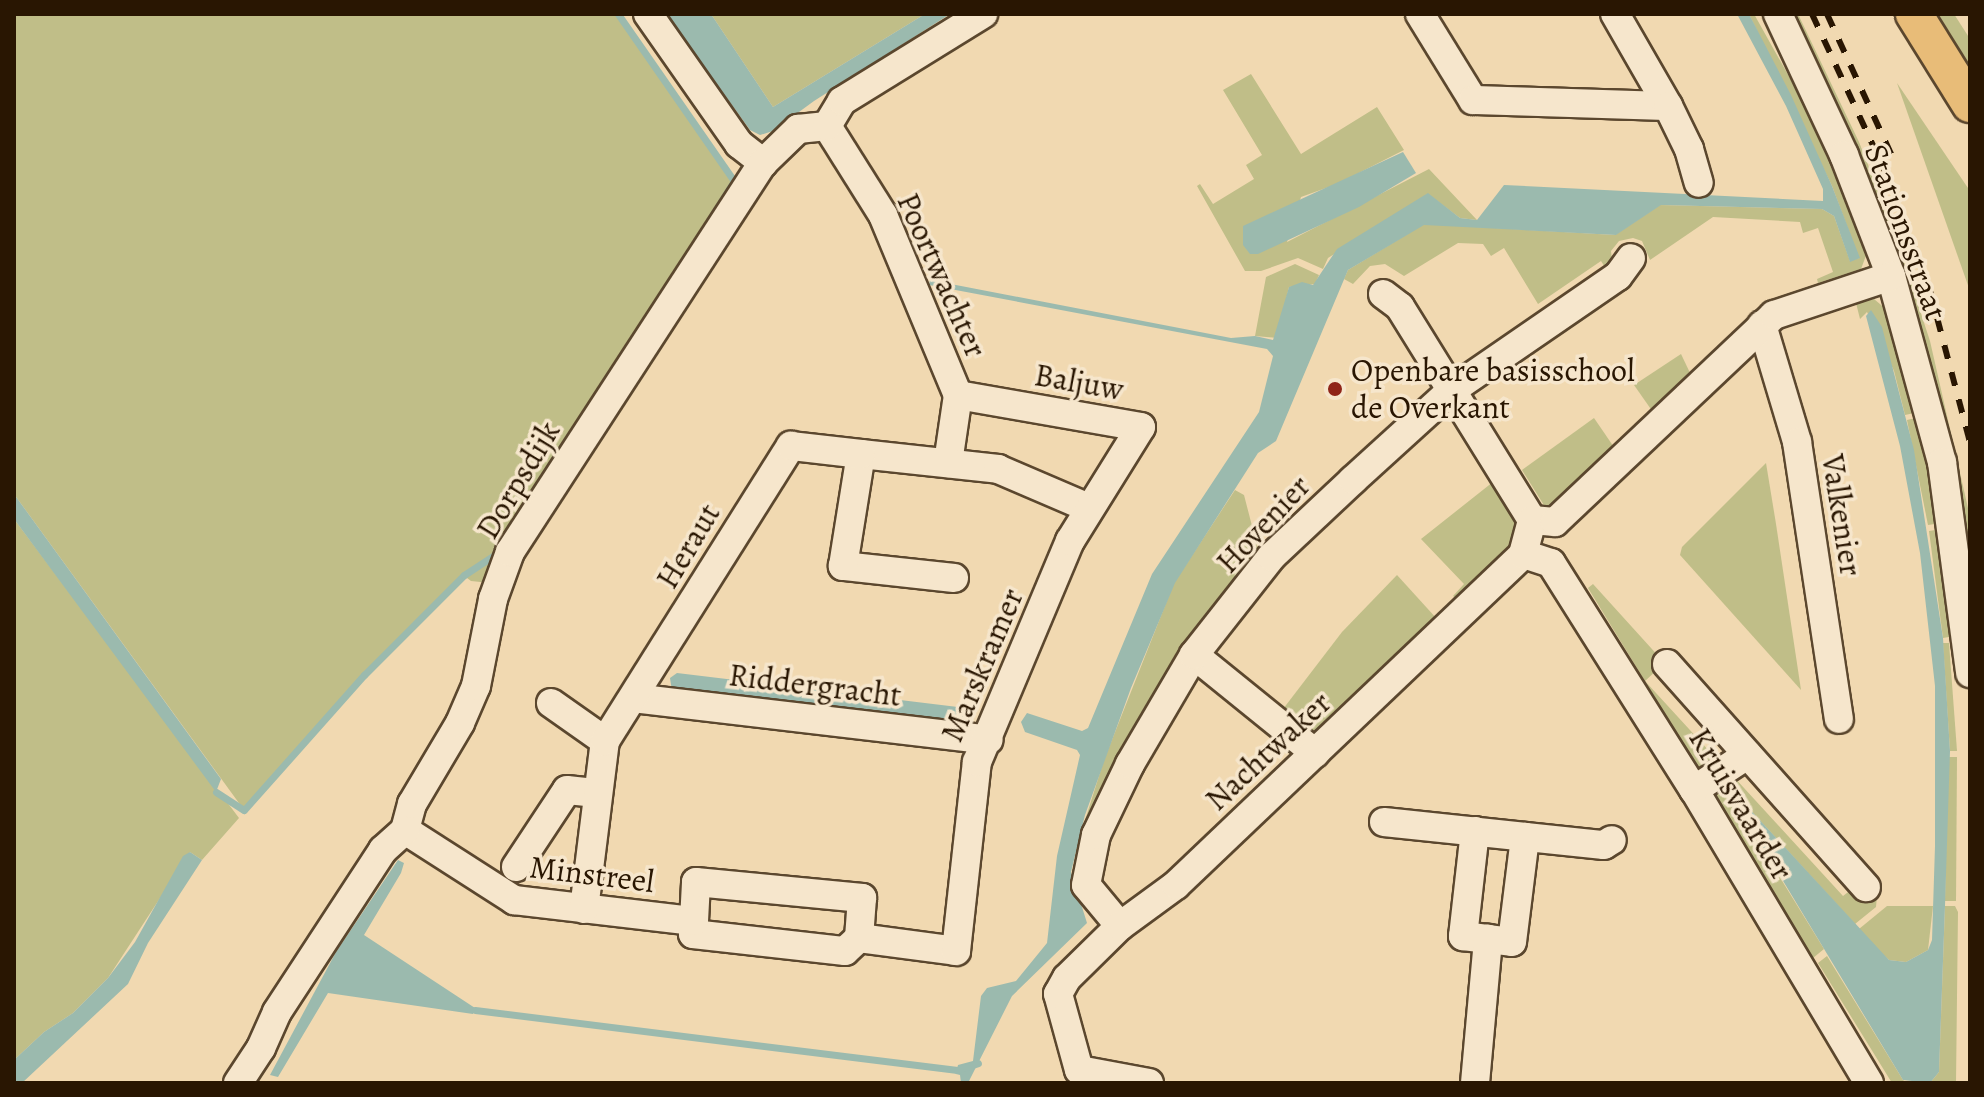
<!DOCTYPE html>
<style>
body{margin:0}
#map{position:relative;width:1984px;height:1097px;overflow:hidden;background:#f1d9b1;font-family:Alegreya,serif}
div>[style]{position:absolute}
.green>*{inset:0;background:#c0be88}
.water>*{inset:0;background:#9bbaae}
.stream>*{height:7px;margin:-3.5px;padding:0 3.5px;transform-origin:3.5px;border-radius:3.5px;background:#9bbaae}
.roads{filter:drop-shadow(2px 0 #5b472e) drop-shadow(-2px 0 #5b472e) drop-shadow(0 2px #5b472e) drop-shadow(0 -2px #5b472e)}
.minor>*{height:28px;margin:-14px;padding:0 14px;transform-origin:14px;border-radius:14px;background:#f6e6cc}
.major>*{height:36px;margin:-18px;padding:0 18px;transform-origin:18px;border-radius:18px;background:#e8bc78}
.rail>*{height:6px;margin-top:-3px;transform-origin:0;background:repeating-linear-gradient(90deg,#291602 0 14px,transparent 0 28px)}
.dots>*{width:22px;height:22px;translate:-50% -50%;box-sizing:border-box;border:4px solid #f6e6cc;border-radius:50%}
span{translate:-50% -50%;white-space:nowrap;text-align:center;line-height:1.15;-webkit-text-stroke:7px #f6e6cc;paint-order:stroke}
.street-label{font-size:32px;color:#291602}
.poi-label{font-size:32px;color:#291602}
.left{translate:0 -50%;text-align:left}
.frame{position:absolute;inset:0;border:16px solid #291602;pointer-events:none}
</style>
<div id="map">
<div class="green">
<div style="clip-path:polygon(14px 14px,615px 14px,734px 181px,490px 583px,471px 581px,463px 575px,364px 675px,244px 810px,14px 494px)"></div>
<div style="clip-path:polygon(711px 14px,925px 14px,773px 107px)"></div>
<div style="clip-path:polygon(1749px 14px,1754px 14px,1805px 105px,1867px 253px,1861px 269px,1818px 283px,1817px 279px,1833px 272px,1818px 228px,1803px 233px,1800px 222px,1713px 217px,1650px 260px,1642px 241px,1633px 238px,1619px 241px,1611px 251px,1613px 268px,1610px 275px,1601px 261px,1538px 304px,1504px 248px,1491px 256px,1483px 244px,1458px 243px,1404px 276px,1385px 264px,1370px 266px,1353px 284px,1344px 279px,1348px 270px,1424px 224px,1615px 235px,1660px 205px,1822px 209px,1834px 216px,1850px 261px,1859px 258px,1832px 186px)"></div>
<div style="clip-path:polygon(1788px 14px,1798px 14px,1859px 142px,1893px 228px,1930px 341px,1970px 517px,1970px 580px,1955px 474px)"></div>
<div style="clip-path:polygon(1925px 14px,1954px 14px,1970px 39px,1970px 86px)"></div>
<div style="clip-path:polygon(1251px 74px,1301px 154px,1377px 107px,1404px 150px,1337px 184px,1301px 197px,1287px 242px,1429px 169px,1477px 220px,1460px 218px,1428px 194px,1328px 258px,1323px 269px,1298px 258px,1261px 271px,1245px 271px,1197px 186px,1200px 184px,1213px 204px,1254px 179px,1246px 165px,1262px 155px,1223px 90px)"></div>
<div style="clip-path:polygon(1897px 83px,1970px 191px,1970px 291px)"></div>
<div style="clip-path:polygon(1295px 264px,1319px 275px,1315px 284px,1289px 287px,1277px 338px,1255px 336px,1266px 277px)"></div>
<div style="clip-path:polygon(1874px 299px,1887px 310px,1919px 412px,1905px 415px,1894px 371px,1867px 312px,1860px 319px,1856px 303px)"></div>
<div style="clip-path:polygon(1681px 354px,1691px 375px,1655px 415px,1634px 385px)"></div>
<div style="clip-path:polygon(1920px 417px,1942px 523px,1928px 525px,1907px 420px)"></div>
<div style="clip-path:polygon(1594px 418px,1618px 453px,1547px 510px,1522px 470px)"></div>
<div style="clip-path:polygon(1766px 463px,1776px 524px,1801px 690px,1680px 555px,1682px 547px)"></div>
<div style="clip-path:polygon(1498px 478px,1525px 523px,1518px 548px,1460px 601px,1453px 596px,1464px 584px,1421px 539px)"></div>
<div style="clip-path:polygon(1235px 490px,1244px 495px,1258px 549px,1262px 553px,1076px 849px,1104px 760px,1174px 583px)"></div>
<div style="clip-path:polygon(14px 519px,239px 818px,202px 860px,190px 852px,108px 978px,73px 1013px,44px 1032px,14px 1060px)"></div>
<div style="clip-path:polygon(1942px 529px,1955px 636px,1943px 638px,1929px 531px)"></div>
<div style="clip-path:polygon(1397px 575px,1437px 619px,1313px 737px,1280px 713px,1342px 632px)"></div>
<div style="clip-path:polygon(1593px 584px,1661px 659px,1658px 669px,1645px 681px,1722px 765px,1703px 776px,1588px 588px)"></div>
<div style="clip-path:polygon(1943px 643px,1949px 643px,1957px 751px,1950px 751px)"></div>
<div style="clip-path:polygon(1948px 757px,1957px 757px,1956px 901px,1945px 901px)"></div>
<div style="clip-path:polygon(1733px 776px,1843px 896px,1856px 886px,1872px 890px,1877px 896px,1876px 907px,1855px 924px,1745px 804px,1739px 811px,1824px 949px,1813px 958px,1711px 790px)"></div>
<div style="clip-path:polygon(1887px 906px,1933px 906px,1928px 950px,1906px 962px,1889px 960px,1879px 951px,1859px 929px)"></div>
<div style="clip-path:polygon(1945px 906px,1955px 906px,1958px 912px,1956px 1083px,1930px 1083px,1939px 1072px)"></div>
<div style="clip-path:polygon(1827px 956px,1903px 1080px,1907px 1083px,1892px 1083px,1818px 963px)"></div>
</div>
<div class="water">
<div style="clip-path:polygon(666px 14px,711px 14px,773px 107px,925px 14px,950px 14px,814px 101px,773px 131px,760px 135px,750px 130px)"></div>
<div style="clip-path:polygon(1737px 14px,1749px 14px,1791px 95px,1832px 186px,1860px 258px,1850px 262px,1834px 216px,1822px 209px,1661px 205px,1616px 235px,1424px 225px,1348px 270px,1276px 441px,1258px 453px,1175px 583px,1131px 688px,1085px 815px,1071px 872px,1087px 923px,1012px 996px,968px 1083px,961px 1083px,960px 1075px,956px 1074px,958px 1065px,973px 1061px,981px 996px,987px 988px,1016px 981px,1047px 943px,1057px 856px,1080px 755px,1077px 750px,1025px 732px,1021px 722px,1027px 713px,1082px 731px,1088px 728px,1152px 574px,1259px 412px,1273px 356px,1267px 349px,929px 285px,930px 280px,1231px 338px,1255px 336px,1273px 340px,1289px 287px,1302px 282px,1313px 285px,1337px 249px,1428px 193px,1460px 218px,1477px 220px,1504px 185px,1823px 201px,1823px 189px,1786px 106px)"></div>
<div style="clip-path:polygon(1403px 152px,1416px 173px,1359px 207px,1258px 254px,1250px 254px,1243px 245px,1243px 226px)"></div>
<div style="clip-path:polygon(1871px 310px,1882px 327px,1914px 450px,1943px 638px,1950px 751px,1945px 906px,1939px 1072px,1930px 1083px,1903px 1080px,1738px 806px,1745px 804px,1889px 960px,1906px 962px,1928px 950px,1932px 940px,1935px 846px,1935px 686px,1920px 553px,1900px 446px,1866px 316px)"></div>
<div style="clip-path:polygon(14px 494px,221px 779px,216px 792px,14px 519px)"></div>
<div style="clip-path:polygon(677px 673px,966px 708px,972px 715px,969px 725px,672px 691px,670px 678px)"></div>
<div style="clip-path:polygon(190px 852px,202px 860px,148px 943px,128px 984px,22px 1083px,14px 1083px,14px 1060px,44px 1032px,73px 1013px,108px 978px,135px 942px,183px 856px)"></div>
<div style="clip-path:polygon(398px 860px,404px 863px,401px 873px,364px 935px,475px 1008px,473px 1014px,328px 993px,278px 1077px,270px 1075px,336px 952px)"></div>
</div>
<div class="stream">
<div style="left:618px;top:14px;width:203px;rotate:55.2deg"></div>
<div style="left:734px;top:181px;width:47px;rotate:122deg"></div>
<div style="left:216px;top:792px;width:33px;rotate:33deg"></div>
<div style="left:244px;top:810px;width:181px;rotate:-48.4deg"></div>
<div style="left:364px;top:675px;width:141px;rotate:-45deg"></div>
<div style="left:464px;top:575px;width:42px;rotate:-33.3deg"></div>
<div style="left:475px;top:1010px;width:486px;rotate:7.1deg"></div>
<div style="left:957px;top:1070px;width:22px;rotate:-18deg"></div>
</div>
<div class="roads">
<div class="minor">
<div style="left:648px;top:14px;width:159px;rotate:55deg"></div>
<div style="left:739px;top:144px;width:31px;rotate:38deg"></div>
<div style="left:1420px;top:14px;width:101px;rotate:58.4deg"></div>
<div style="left:1473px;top:100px;width:195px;rotate:1.8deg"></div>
<div style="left:1668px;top:106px;width:106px;rotate:-119.9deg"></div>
<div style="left:1778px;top:14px;width:156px;rotate:64.9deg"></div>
<div style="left:1844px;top:155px;width:130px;rotate:68.8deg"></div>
<div style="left:1891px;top:276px;width:193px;rotate:74.7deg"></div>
<div style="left:1942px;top:462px;width:213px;rotate:82.4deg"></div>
<div style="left:1668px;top:106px;width:48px;rotate:64deg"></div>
<div style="left:1689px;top:149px;width:35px;rotate:74deg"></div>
<div style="left:827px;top:126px;width:105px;rotate:57.8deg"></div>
<div style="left:883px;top:215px;width:195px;rotate:67.4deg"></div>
<div style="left:958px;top:395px;width:69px;rotate:98.4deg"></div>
<div style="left:1383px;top:294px;width:21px;rotate:37deg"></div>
<div style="left:1400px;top:307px;width:251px;rotate:58.2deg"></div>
<div style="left:1762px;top:325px;width:122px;rotate:73.3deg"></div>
<div style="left:1797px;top:442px;width:280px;rotate:81.4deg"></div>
<div style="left:954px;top:578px;width:112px;rotate:-173.8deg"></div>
<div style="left:843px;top:566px;width:113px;rotate:-80.9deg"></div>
<div style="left:861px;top:454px;width:138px;rotate:6.2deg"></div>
<div style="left:998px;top:469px;width:99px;rotate:23.2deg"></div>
<div style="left:1194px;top:655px;width:156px;rotate:39deg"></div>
<div style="left:1667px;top:664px;width:299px;rotate:48.3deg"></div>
<div style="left:633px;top:698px;width:358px;rotate:6.7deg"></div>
<div style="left:551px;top:703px;width:66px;rotate:35.1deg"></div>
<div style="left:1694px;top:790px;width:64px;rotate:-33.4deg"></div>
<div style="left:1384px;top:822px;width:221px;rotate:6deg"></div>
<div style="left:1604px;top:845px;width:9px;rotate:-32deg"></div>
<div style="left:405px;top:830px;width:130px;rotate:32.7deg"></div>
<div style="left:514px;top:900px;width:181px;rotate:6.7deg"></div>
<div style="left:694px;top:921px;width:13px;rotate:94deg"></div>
<div style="left:693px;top:934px;width:153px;rotate:6.4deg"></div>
<div style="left:845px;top:951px;width:19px;rotate:-43deg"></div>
<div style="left:859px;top:938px;width:98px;rotate:7.6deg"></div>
<div style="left:956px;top:951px;width:190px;rotate:-83.7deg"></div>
<div style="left:977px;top:762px;width:240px;rotate:-67.2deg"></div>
<div style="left:1070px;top:541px;width:134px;rotate:-58.1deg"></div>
<div style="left:1141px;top:427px;width:186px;rotate:-170.1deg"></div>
<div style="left:1475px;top:831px;width:106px;rotate:96.5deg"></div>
<div style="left:1463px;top:936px;width:49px;rotate:7deg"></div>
<div style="left:1512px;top:942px;width:106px;rotate:-82.9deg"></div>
<div style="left:516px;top:867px;width:92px;rotate:-56.5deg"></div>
<div style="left:567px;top:790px;width:30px;rotate:6deg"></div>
<div style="left:584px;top:909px;width:169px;rotate:-82.9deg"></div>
<div style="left:605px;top:741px;width:349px;rotate:-57.8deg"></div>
<div style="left:791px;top:446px;width:70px;rotate:6.5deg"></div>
<div style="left:694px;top:921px;width:39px;rotate:-87deg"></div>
<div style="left:696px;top:882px;width:167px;rotate:5.5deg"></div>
<div style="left:862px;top:898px;width:40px;rotate:94.3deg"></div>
<div style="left:1120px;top:926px;width:53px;rotate:-129.7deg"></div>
<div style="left:1086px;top:885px;width:51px;rotate:-78.7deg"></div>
<div style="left:1096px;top:835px;width:79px;rotate:-64.4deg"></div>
<div style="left:1130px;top:764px;width:126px;rotate:-59.6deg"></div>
<div style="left:1194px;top:655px;width:125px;rotate:-51.8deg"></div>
<div style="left:1271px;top:557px;width:112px;rotate:-43.2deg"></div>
<div style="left:1353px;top:480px;width:134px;rotate:-42.3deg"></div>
<div style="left:1452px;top:390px;width:201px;rotate:-34.5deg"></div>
<div style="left:1618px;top:276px;width:22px;rotate:-54deg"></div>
<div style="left:238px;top:1083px;width:42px;rotate:-56.7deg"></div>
<div style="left:261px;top:1048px;width:39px;rotate:-66deg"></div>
<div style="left:277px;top:1012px;width:194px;rotate:-56.8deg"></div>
<div style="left:383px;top:850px;width:30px;rotate:-42deg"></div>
<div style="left:405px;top:830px;width:27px;rotate:-75deg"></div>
<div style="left:412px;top:804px;width:94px;rotate:-59.3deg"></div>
<div style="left:460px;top:723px;width:40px;rotate:-66.6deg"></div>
<div style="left:476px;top:686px;width:89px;rotate:-78.9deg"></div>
<div style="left:493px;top:599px;width:50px;rotate:-70.1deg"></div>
<div style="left:510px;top:552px;width:464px;rotate:-57deg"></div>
<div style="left:763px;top:163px;width:49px;rotate:-44.2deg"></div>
<div style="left:798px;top:129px;width:29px;rotate:-6deg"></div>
<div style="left:827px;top:126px;width:29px;rotate:-59deg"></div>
<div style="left:842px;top:101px;width:166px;rotate:-31.7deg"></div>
<div style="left:1149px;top:1083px;width:71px;rotate:-169.5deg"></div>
<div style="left:1079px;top:1070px;width:79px;rotate:-105.4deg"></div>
<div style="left:1058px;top:994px;width:18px;rotate:-61deg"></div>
<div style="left:1067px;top:978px;width:74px;rotate:-44.5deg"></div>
<div style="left:1120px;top:926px;width:69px;rotate:-36.2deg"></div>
<div style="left:1176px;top:885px;width:480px;rotate:-43.6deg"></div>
<div style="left:1475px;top:1083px;width:145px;rotate:-84.8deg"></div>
<div style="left:1869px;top:1083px;width:341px;rotate:-120.8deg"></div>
<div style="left:1694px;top:790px;width:268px;rotate:-122.2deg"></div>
<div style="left:1551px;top:563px;width:29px;rotate:-162deg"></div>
<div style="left:1523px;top:554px;width:35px;rotate:-75deg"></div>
<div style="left:1532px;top:520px;width:23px;rotate:5deg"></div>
<div style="left:1555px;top:522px;width:301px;rotate:-43.4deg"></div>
<div style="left:1774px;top:315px;width:123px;rotate:-18.4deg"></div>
</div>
<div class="major">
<div style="left:1914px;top:14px;width:106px;rotate:58.1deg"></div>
</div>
</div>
<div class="rail">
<div style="left:1812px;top:14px;width:190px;rotate:65.1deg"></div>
<div style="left:1892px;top:186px;width:112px;rotate:70.1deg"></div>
<div style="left:1930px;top:291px;width:156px;rotate:75.2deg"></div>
<div style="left:1827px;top:14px;width:158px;rotate:65.4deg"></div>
</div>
<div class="dots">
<div style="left:1335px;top:389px;background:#8f2418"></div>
</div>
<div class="street-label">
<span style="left:1906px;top:232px;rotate:70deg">Stationsstraat</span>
<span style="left:942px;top:275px;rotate:66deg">Poortwachter</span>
<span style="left:1079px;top:382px;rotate:10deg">Baljuw</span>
<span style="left:518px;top:480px;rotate:-59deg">Dorpsdijk</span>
<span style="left:1842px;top:515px;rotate:81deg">Valkenier</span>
<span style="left:1263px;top:524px;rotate:-47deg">Hovenier</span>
<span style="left:688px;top:546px;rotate:-59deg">Heraut</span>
<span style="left:982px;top:665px;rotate:-67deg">Marskramer</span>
<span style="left:815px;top:685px;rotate:7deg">Riddergracht</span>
<span style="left:1268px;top:751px;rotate:-43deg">Nachtwaker</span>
<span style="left:1741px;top:804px;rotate:59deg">Kruisvaarder</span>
<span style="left:592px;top:874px;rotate:7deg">Minstreel</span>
</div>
<div class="poi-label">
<span class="left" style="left:1351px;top:389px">Openbare basisschool<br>de Overkant</span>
</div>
<div class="frame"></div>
</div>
